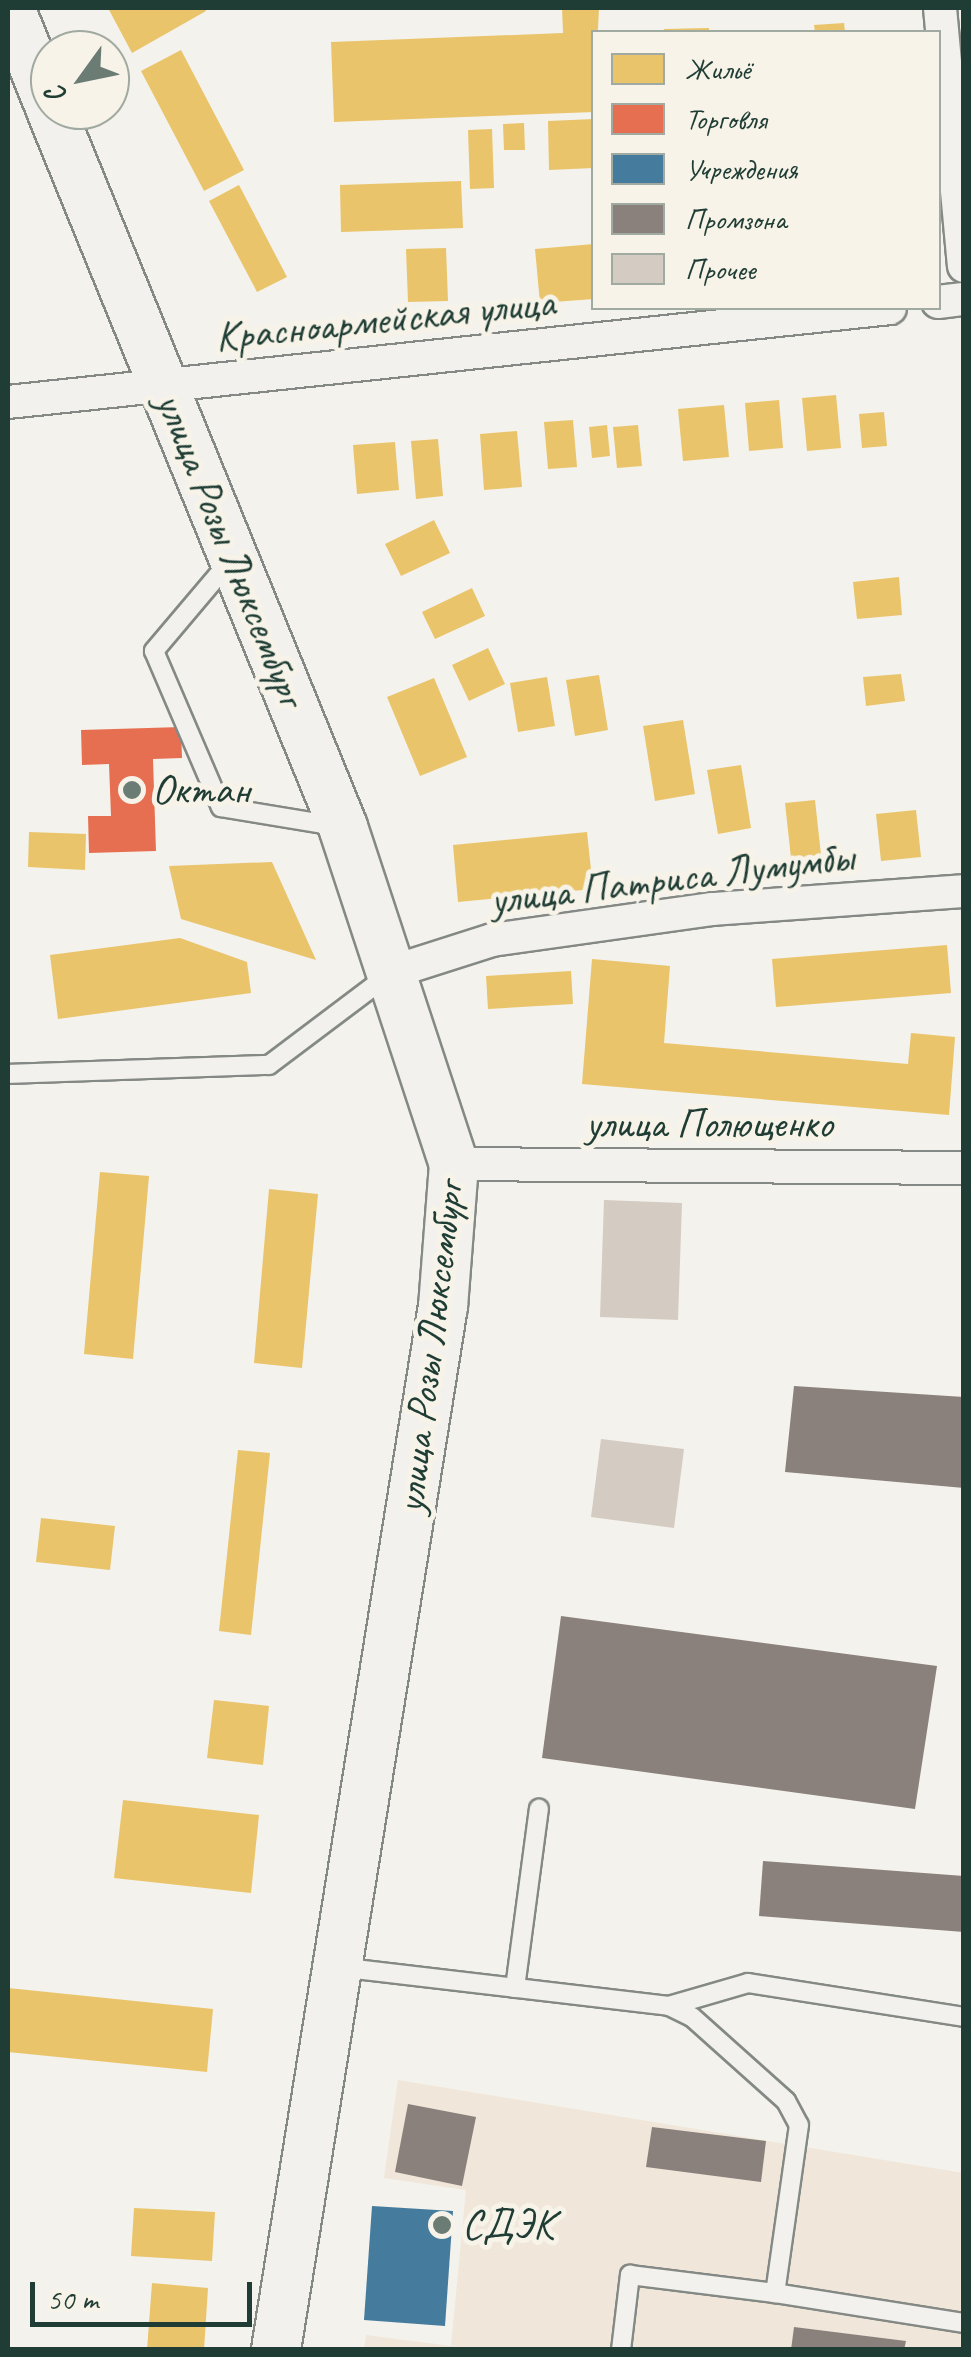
<!DOCTYPE html>
<meta charset="utf-8">
<style>
body{margin:0}
#map{position:relative;width:971px;height:2357px;overflow:hidden;background:#f4f2ec;font-family:Caveat,sans-serif}
div>[style]{position:absolute}
.built>*{inset:0;background:#f0e6d9}
.homes>*{inset:0;background:#e9c46a}
.shops>*{inset:0;background:#e76f51}
.public>*{inset:0;background:#457b9d}
.industry>*{inset:0;background:#8a817c}
.building>*{inset:0;background:#d4cbc2}
.roads{filter:drop-shadow(2px 0 #848985) drop-shadow(-2px 0 #848985) drop-shadow(0 2px #848985) drop-shadow(0 -2px #848985)}
.service>*{height:18px;margin:-9px;padding:0 9px;transform-origin:9px;border-radius:9px;background:#f2f1ed}
.minor>*{height:32px;margin:-16px;padding:0 16px;transform-origin:16px;border-radius:16px;background:#f2f1ed}
.secondary>*{height:48px;margin:-24px;padding:0 24px;transform-origin:24px;border-radius:24px;background:#f2f1ed}
.dots>*{width:28px;height:28px;translate:-50% -50%;box-sizing:border-box;border:5px solid #f7f3e8;border-radius:50%}
span{translate:-50% -50%;white-space:nowrap;text-align:center;line-height:1.15;-webkit-text-stroke:10px #f7f3e8;paint-order:stroke}
.street-label{font-size:42px;color:#1f3d34}
.poi-label{font-size:42px;color:#1f3d34}
.left{translate:0 -50%;text-align:left}
.frame{position:absolute;inset:0;border:10px solid #1f3d34;pointer-events:none}
.legend{position:absolute;left:591px;top:30px;width:350px;height:280px;box-sizing:border-box;background:#f7f3e8;border:2px solid #a1aaa0;margin:0;padding:12px 18px;list-style:none;font-size:30px;color:#1f3d34}
.legend li{display:flex;align-items:center;gap:20px;height:50px}
.legend b{width:50px;border:2px solid #a1aaa0}
.north{position:absolute;left:30px;top:30px;width:100px;height:100px;box-sizing:border-box;background:#f7f3e8;border:2px solid #a1aaa0;border-radius:50%;rotate:237deg;font-size:28px;font-weight:700;line-height:40px;text-align:center;color:#1f3d34}
.north::after{content:'';display:block;margin:auto;width:35px;height:45px;background:#6a7c74;clip-path:polygon(50% 0,100% 100%,50% 72%,0 100%)}
.scale{position:absolute;left:30px;top:2282px;width:222px;height:45px;box-sizing:border-box;border:5px solid #1f3d34;border-top:0;padding-left:12px;font-size:30px;line-height:35px;white-space:nowrap;color:#1f3d34;-webkit-text-stroke:8px #f7f3e8;paint-order:stroke}
</style>
<div id="map">
<div class="built">
<div style="clip-path:polygon(398px 2080px,963px 2173px,963px 2349px,364px 2350px,366px 2335px,451px 2346px,466px 2190px,384px 2178px)"></div>
</div>
<div class="homes">
<div style="clip-path:polygon(108px 8px,204px 8px,206px 11px,132px 53px)"></div>
<div style="clip-path:polygon(562px 8px,599px 8px,594px 112px,334px 122px,331px 42px,563px 33px)"></div>
<div style="clip-path:polygon(844px 23px,845px 32px,815px 32px,814px 25px)"></div>
<div style="clip-path:polygon(709px 28px,709px 32px,664px 32px,664px 29px)"></div>
<div style="clip-path:polygon(181px 50px,244px 170px,204px 191px,141px 71px)"></div>
<div style="clip-path:polygon(594px 119px,594px 168px,549px 170px,548px 121px)"></div>
<div style="clip-path:polygon(524px 123px,525px 150px,504px 150px,503px 124px)"></div>
<div style="clip-path:polygon(492px 129px,494px 188px,470px 189px,468px 130px)"></div>
<div style="clip-path:polygon(461px 181px,463px 228px,341px 232px,340px 185px)"></div>
<div style="clip-path:polygon(239px 185px,287px 277px,257px 292px,209px 201px)"></div>
<div style="clip-path:polygon(594px 244px,594px 299px,540px 303px,535px 249px)"></div>
<div style="clip-path:polygon(446px 248px,448px 301px,408px 302px,406px 249px)"></div>
<div style="clip-path:polygon(836px 395px,841px 448px,807px 451px,802px 398px)"></div>
<div style="clip-path:polygon(779px 400px,783px 448px,749px 451px,745px 403px)"></div>
<div style="clip-path:polygon(724px 405px,729px 457px,683px 461px,678px 409px)"></div>
<div style="clip-path:polygon(884px 412px,887px 446px,862px 448px,859px 414px)"></div>
<div style="clip-path:polygon(573px 420px,577px 467px,548px 469px,544px 422px)"></div>
<div style="clip-path:polygon(607px 425px,610px 456px,592px 458px,589px 427px)"></div>
<div style="clip-path:polygon(638px 425px,642px 466px,617px 468px,613px 427px)"></div>
<div style="clip-path:polygon(517px 431px,522px 487px,484px 490px,480px 434px)"></div>
<div style="clip-path:polygon(438px 439px,443px 496px,416px 499px,411px 441px)"></div>
<div style="clip-path:polygon(395px 442px,399px 490px,357px 494px,353px 445px)"></div>
<div style="clip-path:polygon(434px 520px,450px 553px,401px 576px,385px 544px)"></div>
<div style="clip-path:polygon(899px 577px,902px 615px,857px 619px,853px 582px)"></div>
<div style="clip-path:polygon(472px 588px,485px 616px,435px 639px,422px 612px)"></div>
<div style="clip-path:polygon(488px 648px,505px 684px,469px 701px,452px 665px)"></div>
<div style="clip-path:polygon(901px 674px,905px 701px,866px 706px,863px 677px)"></div>
<div style="clip-path:polygon(599px 675px,608px 730px,575px 736px,566px 680px)"></div>
<div style="clip-path:polygon(547px 677px,555px 726px,518px 732px,510px 683px)"></div>
<div style="clip-path:polygon(434px 678px,467px 757px,420px 776px,387px 697px)"></div>
<div style="clip-path:polygon(683px 720px,695px 794px,655px 801px,643px 726px)"></div>
<div style="clip-path:polygon(741px 765px,751px 828px,718px 834px,707px 770px)"></div>
<div style="clip-path:polygon(815px 800px,821px 855px,791px 858px,785px 803px)"></div>
<div style="clip-path:polygon(916px 810px,921px 857px,881px 861px,876px 814px)"></div>
<div style="clip-path:polygon(29px 832px,86px 834px,85px 870px,28px 867px)"></div>
<div style="clip-path:polygon(587px 832px,593px 889px,458px 902px,453px 845px)"></div>
<div style="clip-path:polygon(272px 862px,316px 960px,181px 919px,169px 866px)"></div>
<div style="clip-path:polygon(180px 938px,247px 962px,251px 993px,58px 1019px,50px 955px)"></div>
<div style="clip-path:polygon(947px 945px,951px 993px,776px 1007px,772px 959px)"></div>
<div style="clip-path:polygon(592px 959px,670px 966px,664px 1043px,908px 1064px,911px 1033px,955px 1037px,949px 1115px,582px 1084px)"></div>
<div style="clip-path:polygon(571px 971px,573px 1004px,488px 1009px,486px 976px)"></div>
<div style="clip-path:polygon(100px 1172px,149px 1176px,133px 1359px,84px 1354px)"></div>
<div style="clip-path:polygon(269px 1189px,318px 1194px,302px 1368px,254px 1363px)"></div>
<div style="clip-path:polygon(238px 1450px,270px 1453px,251px 1635px,219px 1631px)"></div>
<div style="clip-path:polygon(41px 1518px,115px 1526px,110px 1570px,36px 1562px)"></div>
<div style="clip-path:polygon(214px 1700px,269px 1706px,263px 1765px,207px 1758px)"></div>
<div style="clip-path:polygon(123px 1800px,259px 1815px,251px 1893px,114px 1878px)"></div>
<div style="clip-path:polygon(8px 1988px,213px 2009px,207px 2072px,8px 2052px)"></div>
<div style="clip-path:polygon(134px 2208px,215px 2212px,212px 2261px,131px 2256px)"></div>
<div style="clip-path:polygon(152px 2283px,208px 2288px,204px 2350px,147px 2350px)"></div>
</div>
<div class="shops">
<div style="clip-path:polygon(181px 727px,182px 758px,153px 759px,156px 851px,89px 853px,88px 816px,111px 816px,109px 764px,82px 765px,81px 730px)"></div>
</div>
<div class="public">
<div style="clip-path:polygon(372px 2206px,453px 2211px,445px 2326px,364px 2320px)"></div>
</div>
<div class="industry">
<div style="clip-path:polygon(794px 1386px,964px 1397px,964px 1488px,785px 1472px)"></div>
<div style="clip-path:polygon(561px 1616px,937px 1666px,915px 1809px,542px 1758px)"></div>
<div style="clip-path:polygon(763px 1861px,964px 1876px,964px 1932px,759px 1916px)"></div>
<div style="clip-path:polygon(408px 2104px,476px 2117px,462px 2186px,395px 2172px)"></div>
<div style="clip-path:polygon(652px 2127px,766px 2141px,761px 2182px,646px 2167px)"></div>
<div style="clip-path:polygon(794px 2327px,906px 2341px,904px 2350px,791px 2350px)"></div>
</div>
<div class="building">
<div style="clip-path:polygon(604px 1200px,682px 1203px,678px 1320px,600px 1317px)"></div>
<div style="clip-path:polygon(601px 1439px,684px 1449px,674px 1528px,591px 1517px)"></div>
</div>
<div class="roads">
<div class="service">
<div style="left:230px;top:561px;width:118px;rotate:130.2deg"></div>
<div style="left:154px;top:651px;width:170px;rotate:66.8deg"></div>
<div style="left:221px;top:807px;width:117px;rotate:9.4deg"></div>
<div style="left:8px;top:1074px;width:261px;rotate:-2deg"></div>
<div style="left:269px;top:1065px;width:148px;rotate:-37deg"></div>
<div style="left:338px;top:1967px;width:333px;rotate:6.7deg"></div>
<div style="left:669px;top:2006px;width:25px;rotate:26deg"></div>
<div style="left:692px;top:2017px;width:126px;rotate:41.8deg"></div>
<div style="left:786px;top:2101px;width:27px;rotate:62deg"></div>
<div style="left:799px;top:2125px;width:170px;rotate:98.1deg"></div>
<div style="left:775px;top:2293px;width:191px;rotate:9deg"></div>
<div style="left:515px;top:1988px;width:181px;rotate:-82.4deg"></div>
<div style="left:669px;top:2006px;width:82px;rotate:-16.2deg"></div>
<div style="left:748px;top:1983px;width:219px;rotate:8.9deg"></div>
<div style="left:621px;top:2350px;width:76px;rotate:-83.2deg"></div>
<div style="left:630px;top:2275px;width:146px;rotate:7.1deg"></div>
</div>
<div class="minor">
<div style="left:940px;top:8px;width:259px;rotate:84.7deg"></div>
<div style="left:938px;top:302px;width:26px;rotate:-7deg"></div>
<div style="left:8px;top:402px;width:887px;rotate:-6.08deg"></div>
<div style="left:395px;top:971px;width:102px;rotate:-17.7deg"></div>
<div style="left:492px;top:940px;width:223px;rotate:-8deg"></div>
<div style="left:713px;top:909px;width:252px;rotate:-4.1deg"></div>
<div style="left:454px;top:1164px;width:510px;rotate:0.45deg"></div>
</div>
<div class="secondary">
<div style="left:10px;top:8px;width:107px;rotate:68deg"></div>
<div style="left:51px;top:110px;width:774px;rotate:67.84deg"></div>
<div style="left:343px;top:827px;width:355px;rotate:71.8deg"></div>
<div style="left:454px;top:1164px;width:142px;rotate:94.4deg"></div>
<div style="left:443px;top:1306px;width:1057px;rotate:99.09deg"></div>
</div>
</div>
<div class="dots">
<div style="left:132px;top:790px;background:#6a7c74"></div>
<div style="left:442px;top:2225px;background:#6a7c74"></div>
</div>
<div class="street-label">
<span style="left:385px;top:320px;rotate:-6deg">Красноармейская улица</span>
<span style="left:230px;top:549px;rotate:68deg">улица Розы Люксембург</span>
<span style="left:672px;top:879px;rotate:-7deg">улица Патриса Лумумбы</span>
<span style="left:709px;top:1124px">улица Полющенко</span>
<span style="left:430px;top:1348px;rotate:-83deg">улица Розы Люксембург</span>
</div>
<div class="poi-label">
<span class="left" style="left:152px;top:790px">Октан</span>
<span class="left" style="left:462px;top:2225px">СДЭК</span>
</div>
<div class="frame"></div>
<ul class="legend">
<li><b style="height:28px;background:#e9c46a"></b>Жильё</li>
<li><b style="height:28px;background:#e76f51"></b>Торговля</li>
<li><b style="height:28px;background:#457b9d"></b>Учреждения</li>
<li><b style="height:28px;background:#8a817c"></b>Промзона</li>
<li><b style="height:28px;background:#d4cbc2"></b>Прочее</li>
</ul>
<div class="north">С</div>
<div class="scale">50 m</div>
</div>
